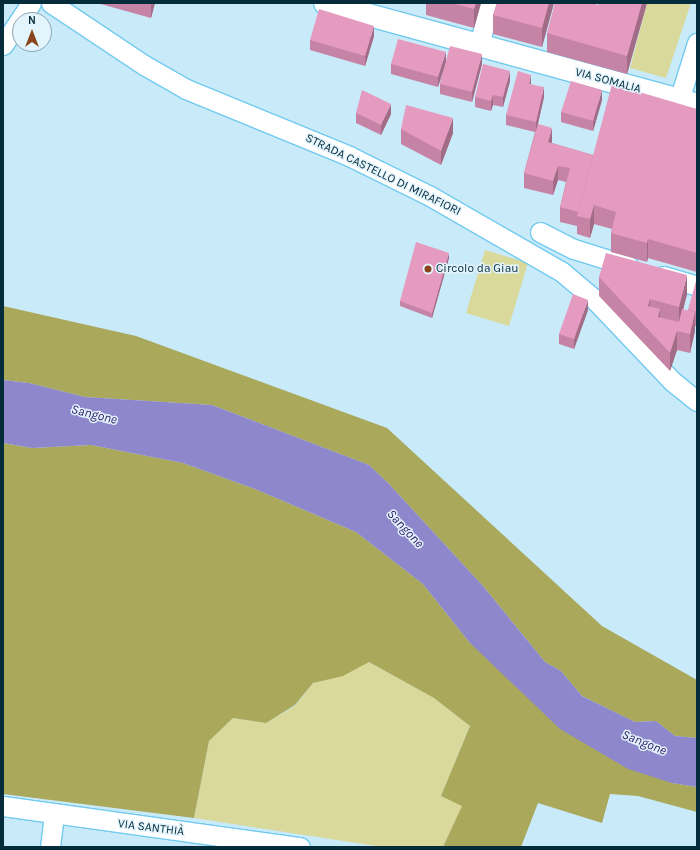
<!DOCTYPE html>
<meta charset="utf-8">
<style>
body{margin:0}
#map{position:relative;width:700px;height:850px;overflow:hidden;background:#c9eaf9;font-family:Karla,sans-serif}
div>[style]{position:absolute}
.green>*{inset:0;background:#d9d99c}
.forest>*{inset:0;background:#a9a85b}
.water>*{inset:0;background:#8e87cb}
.roads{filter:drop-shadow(1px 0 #71caef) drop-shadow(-1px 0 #71caef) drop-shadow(0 1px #71caef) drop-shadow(0 -1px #71caef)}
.street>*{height:19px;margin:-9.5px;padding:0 9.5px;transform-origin:9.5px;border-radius:9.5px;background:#fff}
.secondary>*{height:22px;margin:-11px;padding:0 11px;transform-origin:11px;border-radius:11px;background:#fff}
.wall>*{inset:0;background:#c584a5}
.shaded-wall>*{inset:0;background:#a06c86}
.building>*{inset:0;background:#e59ac0}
.dots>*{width:11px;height:11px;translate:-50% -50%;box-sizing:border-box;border:2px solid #e4f4fc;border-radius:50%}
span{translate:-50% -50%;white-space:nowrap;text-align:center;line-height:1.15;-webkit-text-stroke:3px #e4f4fc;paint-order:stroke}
.street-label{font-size:12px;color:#042c3b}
.poi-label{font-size:12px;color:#042c3b}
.left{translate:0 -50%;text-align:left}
.water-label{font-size:13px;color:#2d1767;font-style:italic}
.frame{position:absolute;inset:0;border:4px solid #042c3b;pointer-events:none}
.north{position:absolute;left:12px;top:12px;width:40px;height:40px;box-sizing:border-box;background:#e4f4fc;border:1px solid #8aa4af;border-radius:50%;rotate:0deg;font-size:11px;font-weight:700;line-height:16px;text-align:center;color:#042c3b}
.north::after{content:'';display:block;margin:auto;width:14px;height:18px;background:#88431a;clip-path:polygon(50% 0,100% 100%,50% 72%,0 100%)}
</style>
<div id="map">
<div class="green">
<div style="clip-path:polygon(647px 3px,691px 3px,666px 78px,630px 68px)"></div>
<div style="clip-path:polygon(485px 250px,528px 263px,509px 326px,466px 313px)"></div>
<div style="clip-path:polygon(369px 662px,434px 698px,470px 726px,441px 796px,463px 805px,443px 847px,382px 847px,194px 818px,209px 741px,233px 718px,266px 723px,295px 706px,313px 683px)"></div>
</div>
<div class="forest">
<div style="clip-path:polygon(3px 306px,136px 336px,387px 428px,602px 626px,697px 680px,697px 738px,675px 736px,656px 721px,635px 722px,582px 696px,561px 671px,545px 662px,483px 586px,389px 484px,369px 465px,212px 405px,85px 397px,29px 383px,3px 380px)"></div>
<div style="clip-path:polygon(3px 443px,32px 448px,91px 445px,183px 463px,255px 489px,356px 532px,423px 584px,470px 643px,672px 783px,697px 787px,697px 812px,638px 796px,610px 794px,602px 823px,538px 803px,521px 847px,443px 847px,462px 806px,441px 796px,470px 726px,434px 698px,369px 662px,343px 676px,313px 683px,295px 705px,266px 723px,233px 718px,209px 741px,194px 818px,3px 794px)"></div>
</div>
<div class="water">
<div style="clip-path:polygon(3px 380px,29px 383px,85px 397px,212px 405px,369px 465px,389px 484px,483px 586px,545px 662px,561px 671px,582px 696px,635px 722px,656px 721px,675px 736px,697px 738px,697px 787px,672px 783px,628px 769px,560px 729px,470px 643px,423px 584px,356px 532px,255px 489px,183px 463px,91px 445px,32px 448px,3px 443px)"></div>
</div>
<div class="roads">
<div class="street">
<div style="left:51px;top:3px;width:112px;rotate:33.7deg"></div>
<div style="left:144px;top:65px;width:48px;rotate:29.7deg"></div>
<div style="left:186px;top:89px;width:176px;rotate:22.3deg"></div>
<div style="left:349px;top:156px;width:90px;rotate:26.3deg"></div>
<div style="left:430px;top:196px;width:152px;rotate:29.9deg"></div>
<div style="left:562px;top:272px;width:42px;rotate:40.2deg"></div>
<div style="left:594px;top:299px;width:113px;rotate:46.4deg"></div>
<div style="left:672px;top:381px;width:32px;rotate:39deg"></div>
<div style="left:3px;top:45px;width:50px;rotate:-56.3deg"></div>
<div style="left:479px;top:45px;width:43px;rotate:-75.3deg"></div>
<div style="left:679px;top:100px;width:60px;rotate:-72.5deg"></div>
<div style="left:540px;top:232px;width:38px;rotate:27deg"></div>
<div style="left:574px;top:249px;width:57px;rotate:17.5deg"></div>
<div style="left:663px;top:276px;width:35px;rotate:16deg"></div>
<div style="left:3px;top:806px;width:300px;rotate:7.9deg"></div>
<div style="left:50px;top:847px;width:32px;rotate:-83deg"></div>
</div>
<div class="secondary">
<div style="left:325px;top:3px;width:386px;rotate:15.3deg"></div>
</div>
</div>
<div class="wall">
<div style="clip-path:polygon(97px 3px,155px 3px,151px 18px)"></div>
<div style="clip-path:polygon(426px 3px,481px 3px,474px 28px,426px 15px)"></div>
<div style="clip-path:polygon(497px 3px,554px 3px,542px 47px,493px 34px,493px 15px)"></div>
<div style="clip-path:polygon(600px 3px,647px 3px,627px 74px,547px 52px,547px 33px,599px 5px)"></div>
<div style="clip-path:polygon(374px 36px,365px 66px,310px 50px,310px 40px)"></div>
<div style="clip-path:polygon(446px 62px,482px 64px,472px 102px,440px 94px,440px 84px,445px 63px,438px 87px,391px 74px,391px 64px)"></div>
<div style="clip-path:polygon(510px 81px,503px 107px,493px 105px,491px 111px,475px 107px,475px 97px)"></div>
<div style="clip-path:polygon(531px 84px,544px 97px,538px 124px,552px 143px,593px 155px,697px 109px,697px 272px,648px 258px,647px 262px,611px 252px,611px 233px,612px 229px,594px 224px,590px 238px,577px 234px,577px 226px,560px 222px,560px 207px,566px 182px,558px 180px,553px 195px,524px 188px,524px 173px,535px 132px,506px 125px,506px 115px)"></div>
<div style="clip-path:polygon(602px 100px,593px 131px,561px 122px,561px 112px)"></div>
<div style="clip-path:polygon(356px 113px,391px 114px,381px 135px,356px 123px)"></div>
<div style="clip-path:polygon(401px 129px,453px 133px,441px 165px,401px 144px)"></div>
<div style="clip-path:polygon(449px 258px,432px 318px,400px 306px,400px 301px)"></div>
<div style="clip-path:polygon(599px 277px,687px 294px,683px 310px,688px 311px,697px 282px,697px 327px,695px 326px,695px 331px,690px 353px,677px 350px,670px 371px,599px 296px)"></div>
<div style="clip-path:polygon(588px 310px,574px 349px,559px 344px,559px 334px)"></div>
</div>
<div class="shaded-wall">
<div style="clip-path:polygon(151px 3px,155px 3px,151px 18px)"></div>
<div style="clip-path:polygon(476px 3px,481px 3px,474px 28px,474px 9px)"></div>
<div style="clip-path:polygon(549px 3px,554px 3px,542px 47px,542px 28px)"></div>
<div style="clip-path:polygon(642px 3px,647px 3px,627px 74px,627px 56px)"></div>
<div style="clip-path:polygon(374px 26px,374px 36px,365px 66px,365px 56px)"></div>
<div style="clip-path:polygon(446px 52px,446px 62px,438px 87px,438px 77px)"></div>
<div style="clip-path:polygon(482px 54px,482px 64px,472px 102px,472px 92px)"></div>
<div style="clip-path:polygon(510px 71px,510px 81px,503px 107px,503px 97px)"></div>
<div style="clip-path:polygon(531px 75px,531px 84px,529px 84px)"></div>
<div style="clip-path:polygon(544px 87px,544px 97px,536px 132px,536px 122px)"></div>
<div style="clip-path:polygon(602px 90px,602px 100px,593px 131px,593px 121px)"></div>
<div style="clip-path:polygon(493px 95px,493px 105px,491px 111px,491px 101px)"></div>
<div style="clip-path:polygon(391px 104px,391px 114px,381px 135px,381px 125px)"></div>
<div style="clip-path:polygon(453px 118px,453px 133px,441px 165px,441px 151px)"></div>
<div style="clip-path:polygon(552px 128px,552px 142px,548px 156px,548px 142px)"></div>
<div style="clip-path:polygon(558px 166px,558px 180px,553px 195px,553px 181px)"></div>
<div style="clip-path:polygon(594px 205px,594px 224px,590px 238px,590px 219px)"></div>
<div style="clip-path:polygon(648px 239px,648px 258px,647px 262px,647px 243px)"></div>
<div style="clip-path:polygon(449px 253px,449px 258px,432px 318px,432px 313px)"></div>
<div style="clip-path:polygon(687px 275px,687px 294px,679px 326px,679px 307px)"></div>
<div style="clip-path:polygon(650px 299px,650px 318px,648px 306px)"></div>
<div style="clip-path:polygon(588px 300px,588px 310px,574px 349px,574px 339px)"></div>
<div style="clip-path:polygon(660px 309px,660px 328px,658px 317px)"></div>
<div style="clip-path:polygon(695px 312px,695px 331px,690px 353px,690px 334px)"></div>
<div style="clip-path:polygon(677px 331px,677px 350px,670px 371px,670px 353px)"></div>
</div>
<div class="building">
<div style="clip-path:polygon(451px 3px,476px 3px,474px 9px)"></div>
<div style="clip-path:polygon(497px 3px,549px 3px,542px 28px,493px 15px)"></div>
<div style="clip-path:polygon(555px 3px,590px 3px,599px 5px,600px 3px,642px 3px,627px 56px,547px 33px)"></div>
<div style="clip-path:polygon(319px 9px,374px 26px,365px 56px,310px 40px)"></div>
<div style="clip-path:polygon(398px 39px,446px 52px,438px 77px,391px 64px)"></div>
<div style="clip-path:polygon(450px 46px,482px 54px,472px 92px,440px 84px)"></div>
<div style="clip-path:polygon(483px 64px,510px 71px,503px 97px,493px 95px,491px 101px,475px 97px)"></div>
<div style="clip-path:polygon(518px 71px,531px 75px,529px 84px,544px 87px,536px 122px,506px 115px)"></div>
<div style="clip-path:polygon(571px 81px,602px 90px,593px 121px,561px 112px)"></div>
<div style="clip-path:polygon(612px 84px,697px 109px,697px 253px,648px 239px,647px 243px,611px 233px,616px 212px,594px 205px,590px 219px,577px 216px)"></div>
<div style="clip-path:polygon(362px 90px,391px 104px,381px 125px,356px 113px)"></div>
<div style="clip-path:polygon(406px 105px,453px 118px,441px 151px,401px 129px)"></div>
<div style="clip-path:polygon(538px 124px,552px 128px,548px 142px,593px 155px,578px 212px,560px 207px,570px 168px,558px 166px,553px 181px,524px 173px)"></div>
<div style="clip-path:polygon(416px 242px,449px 253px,432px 313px,400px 301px)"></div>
<div style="clip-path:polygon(606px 253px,687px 275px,679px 307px,650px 299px,648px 306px,660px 309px,658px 317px,679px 322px,682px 309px,695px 312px,690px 334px,677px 331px,670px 353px,599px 277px)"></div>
<div style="clip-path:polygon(696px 281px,697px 282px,697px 312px,688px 310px)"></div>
<div style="clip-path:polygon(573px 294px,588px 300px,574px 339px,559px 334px)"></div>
</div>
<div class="dots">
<div style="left:428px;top:269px;background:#88431a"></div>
</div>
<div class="street-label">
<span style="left:608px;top:81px;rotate:15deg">VIA SOMALIA</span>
<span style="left:383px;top:175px;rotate:26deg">STRADA CASTELLO DI MIRAFIORI</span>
<span style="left:151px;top:828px;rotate:7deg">VIA SANTHIÀ</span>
</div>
<div class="poi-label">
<span class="left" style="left:436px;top:269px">Circolo da Giau</span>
</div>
<div class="water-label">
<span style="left:94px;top:415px;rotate:14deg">Sangone</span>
<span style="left:405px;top:529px;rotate:47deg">Sangone</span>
<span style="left:644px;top:743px;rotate:22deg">Sangone</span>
</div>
<div class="frame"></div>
<div class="north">N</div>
</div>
